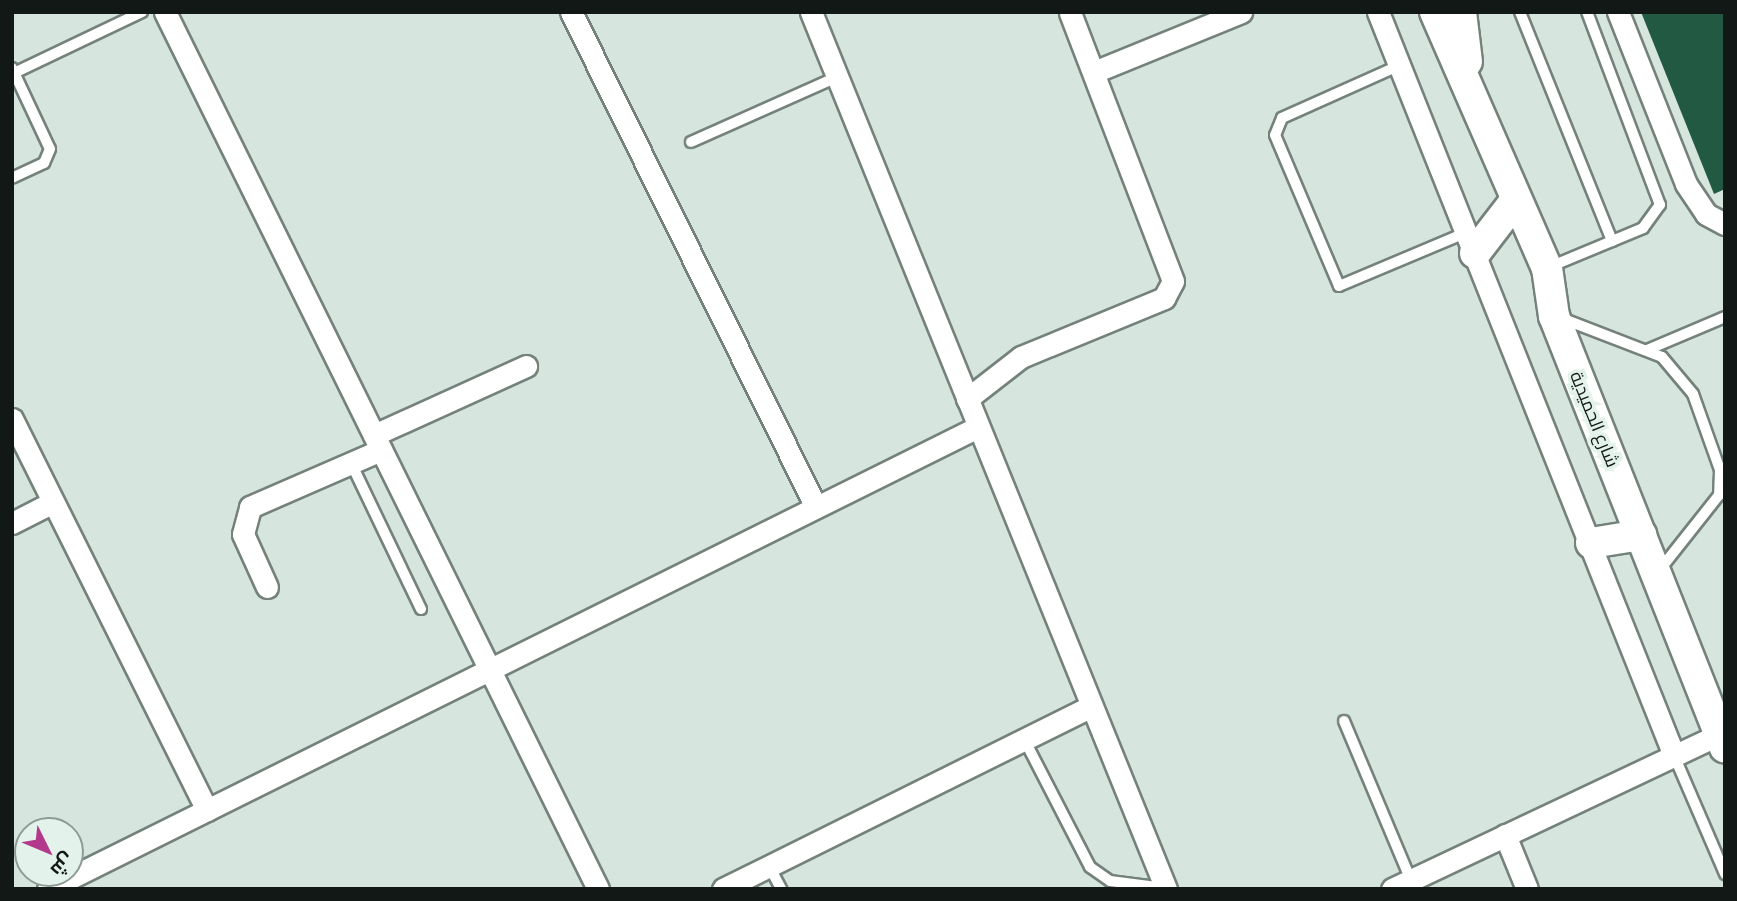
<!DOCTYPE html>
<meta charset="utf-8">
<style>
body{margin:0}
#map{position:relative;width:1737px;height:901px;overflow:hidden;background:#d6e5dd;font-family:Barlow,Cairo,sans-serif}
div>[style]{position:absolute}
.building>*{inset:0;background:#225942}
.roads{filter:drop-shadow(2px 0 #74827b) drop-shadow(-2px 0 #74827b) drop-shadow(0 2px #74827b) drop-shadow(0 -2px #74827b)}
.lane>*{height:10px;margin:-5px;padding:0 5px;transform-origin:5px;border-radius:5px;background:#fff}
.street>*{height:21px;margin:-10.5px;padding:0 10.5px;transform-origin:10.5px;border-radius:10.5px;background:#fff}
.secondary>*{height:30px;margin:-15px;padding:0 15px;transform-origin:15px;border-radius:15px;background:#fff}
span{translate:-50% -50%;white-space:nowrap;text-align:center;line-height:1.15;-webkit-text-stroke:7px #e3f2ea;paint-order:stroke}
.street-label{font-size:18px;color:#121815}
.frame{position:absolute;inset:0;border:14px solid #121815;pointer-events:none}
.north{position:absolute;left:14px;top:817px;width:70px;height:70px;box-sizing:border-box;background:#e3f2ea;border:2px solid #8f9b95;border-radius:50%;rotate:133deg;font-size:19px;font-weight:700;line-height:28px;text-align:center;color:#121815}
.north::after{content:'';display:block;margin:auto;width:24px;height:32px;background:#b3398c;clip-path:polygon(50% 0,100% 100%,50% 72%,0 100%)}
</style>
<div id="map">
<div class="building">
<div style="clip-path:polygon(1641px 12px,1725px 12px,1725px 189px,1714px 194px)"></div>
</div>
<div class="roads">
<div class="lane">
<div style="left:1520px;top:12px;width:247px;rotate:68.1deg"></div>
<div style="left:1398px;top:66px;width:127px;rotate:155.9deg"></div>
<div style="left:1282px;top:118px;width:18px;rotate:112deg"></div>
<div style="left:1275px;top:135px;width:164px;rotate:67deg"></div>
<div style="left:1339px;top:286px;width:137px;rotate:-22.8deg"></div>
<div style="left:12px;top:68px;width:89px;rotate:64.9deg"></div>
<div style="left:50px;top:149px;width:15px;rotate:113deg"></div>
<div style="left:44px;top:163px;width:35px;rotate:155deg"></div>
<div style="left:12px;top:74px;width:144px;rotate:-25.5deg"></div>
<div style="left:691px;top:142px;width:160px;rotate:-24deg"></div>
<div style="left:1547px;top:268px;width:104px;rotate:-22.6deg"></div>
<div style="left:1643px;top:228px;width:29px;rotate:-54deg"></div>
<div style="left:1660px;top:205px;width:206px;rotate:-110.7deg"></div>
<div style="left:1561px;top:318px;width:108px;rotate:21.1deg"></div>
<div style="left:1662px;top:357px;width:48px;rotate:50deg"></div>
<div style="left:1693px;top:394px;width:81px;rotate:70.4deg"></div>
<div style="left:1720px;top:470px;width:25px;rotate:92deg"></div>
<div style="left:1719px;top:495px;width:98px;rotate:128.4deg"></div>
<div style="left:1647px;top:350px;width:85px;rotate:-22.9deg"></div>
<div style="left:351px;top:463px;width:162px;rotate:64.4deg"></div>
<div style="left:1344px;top:721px;width:173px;rotate:67.2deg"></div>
<div style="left:1024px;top:739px;width:144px;rotate:62.7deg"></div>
<div style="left:1090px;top:867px;width:24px;rotate:35deg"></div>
<div style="left:1110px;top:881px;width:55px;rotate:7.3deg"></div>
<div style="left:1673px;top:753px;width:132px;rotate:66.7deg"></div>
<div style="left:769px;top:866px;width:26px;rotate:62deg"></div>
</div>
<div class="street">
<div style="left:165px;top:12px;width:978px;rotate:63.72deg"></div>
<div style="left:571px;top:12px;width:548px;rotate:63.67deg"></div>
<div style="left:811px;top:12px;width:946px;rotate:67.96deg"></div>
<div style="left:1378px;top:12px;width:798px;rotate:68.29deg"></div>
<div style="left:1618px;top:12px;width:185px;rotate:68.4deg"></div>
<div style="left:1686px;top:184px;width:36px;rotate:56deg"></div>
<div style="left:1706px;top:214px;width:21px;rotate:28deg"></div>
<div style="left:1094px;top:72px;width:159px;rotate:-22.2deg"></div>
<div style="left:967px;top:399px;width:68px;rotate:-37.9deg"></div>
<div style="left:1021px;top:357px;width:155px;rotate:-22.4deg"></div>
<div style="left:1164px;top:298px;width:19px;rotate:-62deg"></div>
<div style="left:1173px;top:281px;width:288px;rotate:-111deg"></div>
<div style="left:12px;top:419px;width:437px;rotate:63.5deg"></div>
<div style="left:374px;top:435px;width:167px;rotate:-24.4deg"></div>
<div style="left:12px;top:523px;width:46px;rotate:-27.1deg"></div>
<div style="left:267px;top:587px;width:58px;rotate:-114.4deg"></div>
<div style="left:243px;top:534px;width:28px;rotate:-75deg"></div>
<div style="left:250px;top:507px;width:143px;rotate:-23.5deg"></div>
<div style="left:1505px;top:835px;width:58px;rotate:67.8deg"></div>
<div style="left:48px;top:889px;width:1038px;rotate:-26.42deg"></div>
<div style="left:723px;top:889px;width:411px;rotate:-26.4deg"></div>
<div style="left:1392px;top:889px;width:363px;rotate:-25.3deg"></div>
</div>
<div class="secondary">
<div style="left:1435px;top:12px;width:279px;rotate:66.4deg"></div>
<div style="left:1547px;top:268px;width:49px;rotate:81.7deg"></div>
<div style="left:1554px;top:316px;width:464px;rotate:68.4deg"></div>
<div style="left:1461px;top:12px;width:50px;rotate:83.2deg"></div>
<div style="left:1475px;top:253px;width:66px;rotate:-52.4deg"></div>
<div style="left:1591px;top:543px;width:51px;rotate:-9.1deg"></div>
</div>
</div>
<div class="street-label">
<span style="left:1595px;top:419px;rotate:68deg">شارع الحميدية</span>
</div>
<div class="frame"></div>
<div class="north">ش</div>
</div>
